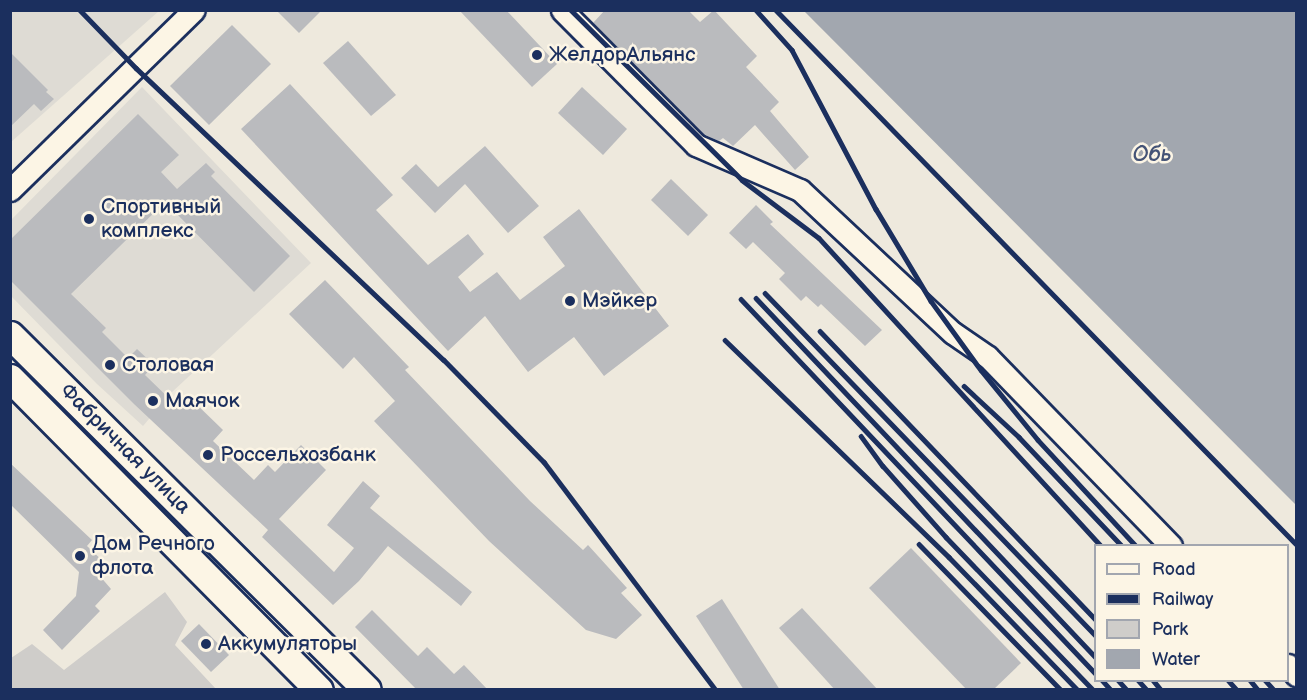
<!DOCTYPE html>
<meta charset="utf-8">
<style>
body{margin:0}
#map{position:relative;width:1307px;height:700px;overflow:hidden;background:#eee9dd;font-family:"Balsamiq Sans",sans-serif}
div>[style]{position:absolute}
.built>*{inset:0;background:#dedbd4}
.green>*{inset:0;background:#cfcdca}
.water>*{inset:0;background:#a2a7af}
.building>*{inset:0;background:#babbbe}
.roads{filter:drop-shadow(2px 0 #1b2f5e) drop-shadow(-2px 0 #1b2f5e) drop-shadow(0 2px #1b2f5e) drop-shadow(0 -2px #1b2f5e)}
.minor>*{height:21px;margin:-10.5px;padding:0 10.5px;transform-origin:10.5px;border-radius:10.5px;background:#fcf5e5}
.major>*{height:27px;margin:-13.5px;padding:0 13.5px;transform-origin:13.5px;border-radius:13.5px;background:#fcf5e5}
.rail>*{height:4.5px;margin:-2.25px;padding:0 2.25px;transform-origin:2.25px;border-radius:2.25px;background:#1b2f5e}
.dots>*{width:16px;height:16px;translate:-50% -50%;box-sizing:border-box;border:3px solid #fcf5e5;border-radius:50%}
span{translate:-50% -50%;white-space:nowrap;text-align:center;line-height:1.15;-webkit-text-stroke:5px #fcf5e5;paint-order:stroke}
.poi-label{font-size:21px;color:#1b2f5e}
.left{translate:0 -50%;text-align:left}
.street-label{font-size:21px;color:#1b2f5e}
.water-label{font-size:22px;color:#445376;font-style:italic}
.frame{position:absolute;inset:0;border:12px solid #1b2f5e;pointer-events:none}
.legend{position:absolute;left:1094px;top:544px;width:195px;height:138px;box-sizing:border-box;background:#fcf5e5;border:2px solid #a2a6af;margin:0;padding:8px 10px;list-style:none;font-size:18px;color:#1b2f5e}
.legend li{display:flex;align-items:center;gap:12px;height:30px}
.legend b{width:30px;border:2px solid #a2a6af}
</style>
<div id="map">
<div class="built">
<div style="clip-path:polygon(11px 11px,159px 11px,11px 142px)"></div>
<div style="clip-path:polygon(142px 87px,311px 263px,171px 393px,143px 426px,97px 384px,11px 296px,11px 220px)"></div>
</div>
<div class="green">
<div style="clip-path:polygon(165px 592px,187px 622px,175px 645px,216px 689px,11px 689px,11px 658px,32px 644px,64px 670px)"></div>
</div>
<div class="water">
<div style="clip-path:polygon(804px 11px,1296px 11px,1296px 505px)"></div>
</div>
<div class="building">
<div style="clip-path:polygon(276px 10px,322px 10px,299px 33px)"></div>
<div style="clip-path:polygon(459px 10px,506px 10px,557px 64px,532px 87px)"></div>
<div style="clip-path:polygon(605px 10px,688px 10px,700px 22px,714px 10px,757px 56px,746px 67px,779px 102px,770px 111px,809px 157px,795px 170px,755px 125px,733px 146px,723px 138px,719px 141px,703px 134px,593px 23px)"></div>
<div style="clip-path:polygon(232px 25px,271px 64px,209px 125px,170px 86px)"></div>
<div style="clip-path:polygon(348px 41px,396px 95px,371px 116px,323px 63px)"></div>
<div style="clip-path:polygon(10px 52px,48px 90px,46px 92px,54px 99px,41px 111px,34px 104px,10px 127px)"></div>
<div style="clip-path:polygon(290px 84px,393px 195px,376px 210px,428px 265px,468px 234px,484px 254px,458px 277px,470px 292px,497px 272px,520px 300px,565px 266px,543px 237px,579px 209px,669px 326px,604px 376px,574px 337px,528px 372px,485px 316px,448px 351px,241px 129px)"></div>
<div style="clip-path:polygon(582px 87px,627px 129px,603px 155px,558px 113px)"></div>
<div style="clip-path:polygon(138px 114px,179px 155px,161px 172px,177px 189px,206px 163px,215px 172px,211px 176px,290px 256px,254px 292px,165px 202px,71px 294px,106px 328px,102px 332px,128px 358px,137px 349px,154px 365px,145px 375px,180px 409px,190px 398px,223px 430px,213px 441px,254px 480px,268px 465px,275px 472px,301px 445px,326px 470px,279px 519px,334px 572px,354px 548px,327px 525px,363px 481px,380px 496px,370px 508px,472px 592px,461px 606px,388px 546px,359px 581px,333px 605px,262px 537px,268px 530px,134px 404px,10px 280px,10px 240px)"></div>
<div style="clip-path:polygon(485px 146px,539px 206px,508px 233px,465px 184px,435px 213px,401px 178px,416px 164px,438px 187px)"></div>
<div style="clip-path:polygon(671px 179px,708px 215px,688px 236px,651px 200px)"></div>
<div style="clip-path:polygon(756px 205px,773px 222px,770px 224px,882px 330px,865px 346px,821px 304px,818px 307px,806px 296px,801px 301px,779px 279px,785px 273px,753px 242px,746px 249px,729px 233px)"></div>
<div style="clip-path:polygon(325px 280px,409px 367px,405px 370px,530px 501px,583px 550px,588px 545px,627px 588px,621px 593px,642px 615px,616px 639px,586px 630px,489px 541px,374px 421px,395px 401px,354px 357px,343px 369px,289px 314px)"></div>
<div style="clip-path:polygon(10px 463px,92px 540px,87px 546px,108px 566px,99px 575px,111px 589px,95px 606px,100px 611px,62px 650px,43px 630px,76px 596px,79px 572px,10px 504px)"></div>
<div style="clip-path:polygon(911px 548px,1021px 663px,993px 690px,967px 690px,869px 588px)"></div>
<div style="clip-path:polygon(722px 599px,780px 690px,744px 690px,696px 616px)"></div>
<div style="clip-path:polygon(802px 608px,878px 690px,835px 690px,779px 628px)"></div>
<div style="clip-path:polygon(372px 610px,418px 656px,427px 647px,454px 674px,464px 665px,488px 690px,417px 690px,355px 627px)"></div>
<div style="clip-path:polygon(199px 624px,229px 655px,211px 672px,181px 641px)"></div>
</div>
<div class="roads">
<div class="minor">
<div style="left:562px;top:10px;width:190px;rotate:45.2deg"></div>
<div style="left:696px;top:145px;width:113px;rotate:23.4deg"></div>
<div style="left:800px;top:190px;width:209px;rotate:43.1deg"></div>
<div style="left:953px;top:333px;width:42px;rotate:34.4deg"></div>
<div style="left:988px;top:357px;width:263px;rotate:45.9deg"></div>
<div style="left:10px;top:190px;width:257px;rotate:-44.4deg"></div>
<div style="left:1288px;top:665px;width:13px;rotate:51deg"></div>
</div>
<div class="major">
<div style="left:10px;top:335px;width:503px;rotate:44.84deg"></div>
<div style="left:10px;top:378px;width:439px;rotate:45.3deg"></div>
</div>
</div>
<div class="rail">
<div style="left:80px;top:10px;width:81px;rotate:46deg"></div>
<div style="left:136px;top:68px;width:424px;rotate:43.5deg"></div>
<div style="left:444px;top:360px;width:143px;rotate:45.6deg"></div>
<div style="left:544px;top:462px;width:286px;rotate:53deg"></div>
<div style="left:571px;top:10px;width:241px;rotate:44.8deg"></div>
<div style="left:742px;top:180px;width:96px;rotate:37deg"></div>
<div style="left:819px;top:238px;width:418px;rotate:47.5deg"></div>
<div style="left:756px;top:10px;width:54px;rotate:48deg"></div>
<div style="left:792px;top:50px;width:180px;rotate:62.2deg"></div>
<div style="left:876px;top:209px;width:107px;rotate:59.1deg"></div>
<div style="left:931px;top:301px;width:85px;rotate:54.1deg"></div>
<div style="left:981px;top:370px;width:90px;rotate:50.8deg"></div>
<div style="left:1038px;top:440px;width:144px;rotate:47.2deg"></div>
<div style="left:776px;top:10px;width:745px;rotate:45.76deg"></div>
<div style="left:765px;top:293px;width:477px;rotate:46deg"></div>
<div style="left:756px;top:298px;width:494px;rotate:46.6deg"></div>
<div style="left:741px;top:299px;width:516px;rotate:46.57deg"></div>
<div style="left:820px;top:331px;width:400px;rotate:46.3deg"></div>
<div style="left:725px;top:340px;width:312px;rotate:44.1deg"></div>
<div style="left:949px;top:557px;width:185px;rotate:45.9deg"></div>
<div style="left:964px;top:386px;width:75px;rotate:42.8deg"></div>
<div style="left:1019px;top:437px;width:150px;rotate:46.6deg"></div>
<div style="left:861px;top:436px;width:37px;rotate:54deg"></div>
<div style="left:883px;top:466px;width:95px;rotate:48.4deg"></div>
<div style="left:946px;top:537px;width:212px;rotate:46.1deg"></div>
<div style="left:919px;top:544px;width:204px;rotate:45.8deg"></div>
<div style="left:1102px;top:680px;width:13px;rotate:48deg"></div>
<div style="left:1118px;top:680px;width:13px;rotate:48deg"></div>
<div style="left:1138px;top:680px;width:13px;rotate:48deg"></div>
<div style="left:1153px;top:680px;width:13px;rotate:51deg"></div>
<div style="left:1228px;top:680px;width:13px;rotate:48deg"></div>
<div style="left:1250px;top:680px;width:13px;rotate:51deg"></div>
<div style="left:1265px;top:680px;width:13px;rotate:48deg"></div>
</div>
<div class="dots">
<div style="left:537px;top:55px;background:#1b2f5e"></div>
<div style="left:89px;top:219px;background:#1b2f5e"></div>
<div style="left:570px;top:301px;background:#1b2f5e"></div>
<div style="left:110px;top:365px;background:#1b2f5e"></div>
<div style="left:153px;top:401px;background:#1b2f5e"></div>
<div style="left:208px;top:455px;background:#1b2f5e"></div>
<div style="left:80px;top:556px;background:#1b2f5e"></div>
<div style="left:206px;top:644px;background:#1b2f5e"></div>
</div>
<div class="poi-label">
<span class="left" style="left:549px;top:55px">ЖелдорАльянс</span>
<span class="left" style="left:101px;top:219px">Спортивный<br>комплекс</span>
<span class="left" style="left:582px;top:301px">Мэйкер</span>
<span class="left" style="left:122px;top:365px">Столовая</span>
<span class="left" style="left:165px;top:401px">Маячок</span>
<span class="left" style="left:220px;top:455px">Россельхозбанк</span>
<span class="left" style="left:92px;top:556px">Дом Речного<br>флота</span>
<span class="left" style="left:218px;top:644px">Аккумуляторы</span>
</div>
<div class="street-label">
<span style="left:125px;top:449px;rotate:45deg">Фабричная улица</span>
</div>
<div class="water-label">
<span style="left:1152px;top:155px">Обь</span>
</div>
<div class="frame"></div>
<ul class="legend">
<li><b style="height:8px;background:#fcf5e5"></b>Road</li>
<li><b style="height:8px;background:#1b2f5e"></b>Railway</li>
<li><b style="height:16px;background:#cfcdca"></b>Park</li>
<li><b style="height:16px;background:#a2a7af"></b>Water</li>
</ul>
</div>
